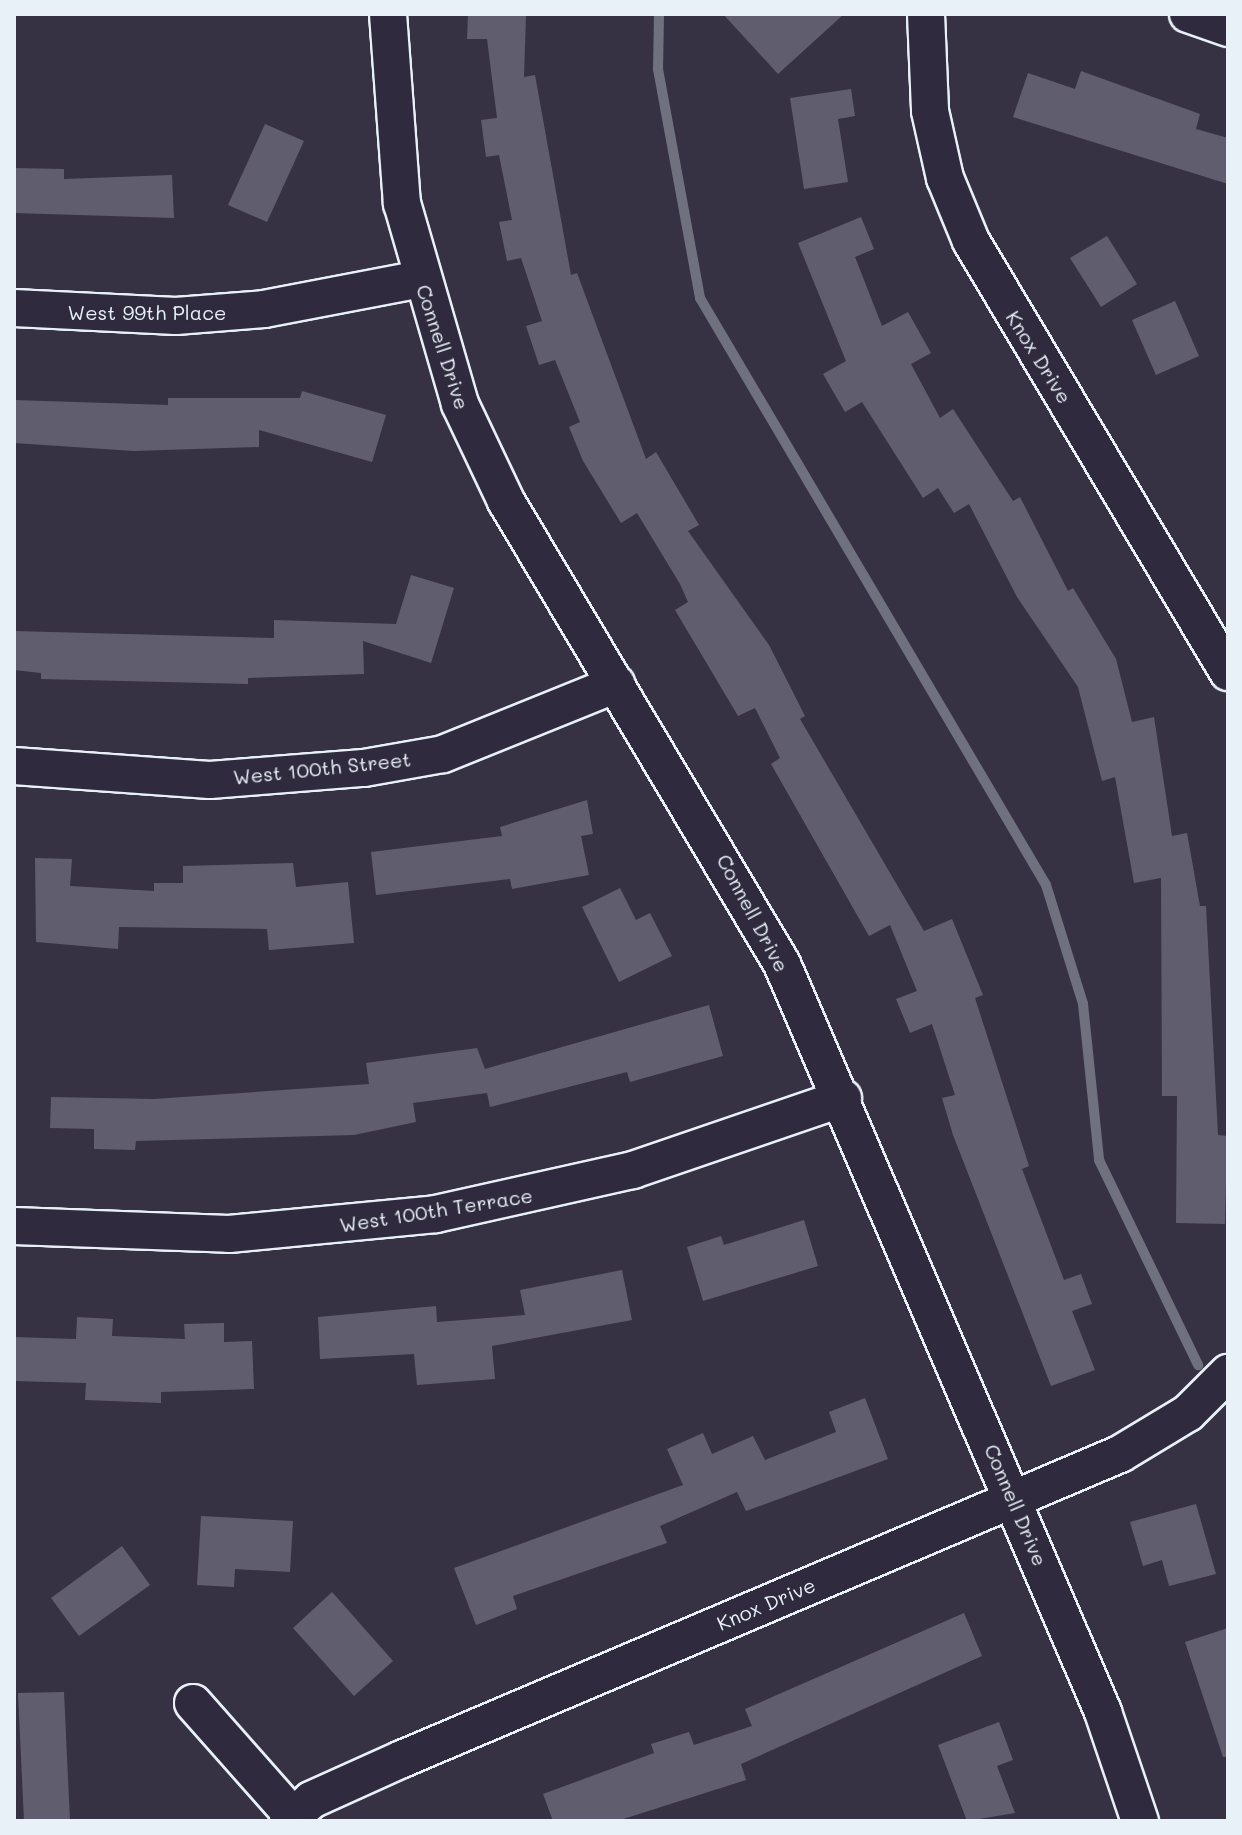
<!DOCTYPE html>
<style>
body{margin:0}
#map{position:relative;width:1242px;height:1835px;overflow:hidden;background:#363244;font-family:Mali,sans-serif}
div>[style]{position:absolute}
.stream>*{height:10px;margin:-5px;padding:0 5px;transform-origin:5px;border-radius:5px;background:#70717f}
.building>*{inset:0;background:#605e6e}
.roads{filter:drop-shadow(2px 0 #e8f1f8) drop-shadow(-2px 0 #e8f1f8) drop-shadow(0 2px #e8f1f8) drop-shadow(0 -2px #e8f1f8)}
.minor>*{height:36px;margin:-18px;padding:0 18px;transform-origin:18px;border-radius:18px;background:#2f2a3d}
span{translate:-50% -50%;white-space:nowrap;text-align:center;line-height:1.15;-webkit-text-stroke:6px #2f2a3d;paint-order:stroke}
.street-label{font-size:20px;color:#e8f1f8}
.frame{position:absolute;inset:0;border:16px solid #e8f1f8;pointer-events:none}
</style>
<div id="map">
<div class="stream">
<div style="left:659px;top:14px;width:55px;rotate:91deg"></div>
<div style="left:658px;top:69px;width:233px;rotate:79.6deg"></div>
<div style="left:700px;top:298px;width:681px;rotate:59.48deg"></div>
<div style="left:1046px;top:885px;width:125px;rotate:72.7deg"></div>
<div style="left:1083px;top:1004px;width:157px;rotate:84.1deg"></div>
<div style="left:1099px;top:1160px;width:228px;rotate:64.2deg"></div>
</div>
<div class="building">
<div style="clip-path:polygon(468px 14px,526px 16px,524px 77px,535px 75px,571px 275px,577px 273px,646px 459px,656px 452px,699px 525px,688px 531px,769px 645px,805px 716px,800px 719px,924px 931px,952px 919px,983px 995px,975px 998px,1029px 1166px,1022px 1169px,1064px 1280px,1081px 1274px,1092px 1304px,1072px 1311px,1095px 1370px,1051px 1386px,953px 1135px,942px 1098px,955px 1095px,932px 1024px,910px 1033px,896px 999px,917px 991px,890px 925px,869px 936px,771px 764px,780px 758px,755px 708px,738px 716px,675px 610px,688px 602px,680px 584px,637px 513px,621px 523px,583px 461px,569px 427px,580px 422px,555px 360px,539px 365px,526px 326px,542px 321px,521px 258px,507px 261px,499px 222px,512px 220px,499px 155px,486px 157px,481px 120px,497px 118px,487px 39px,467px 39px)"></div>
<div style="clip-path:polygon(723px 14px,844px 14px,778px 74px)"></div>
<div style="clip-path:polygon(1081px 71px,1200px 114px,1196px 129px,1228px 138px,1228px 184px,1013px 117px,1028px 73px,1075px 89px)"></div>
<div style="clip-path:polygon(851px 89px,855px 116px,838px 119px,848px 182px,804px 189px,790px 98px)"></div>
<div style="clip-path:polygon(265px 124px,304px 141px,267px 222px,228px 205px)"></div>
<div style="clip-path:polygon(14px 168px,64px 169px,64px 179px,172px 175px,174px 218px,14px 213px)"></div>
<div style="clip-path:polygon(861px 217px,874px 249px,855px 257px,882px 326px,908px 312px,931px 353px,911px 364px,940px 418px,953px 409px,1013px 501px,1020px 497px,1068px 591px,1073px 588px,1116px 659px,1132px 722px,1154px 717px,1172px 836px,1187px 833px,1200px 906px,1206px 906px,1218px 1135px,1227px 1136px,1225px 1224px,1176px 1223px,1177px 1096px,1162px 1096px,1161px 878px,1134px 883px,1115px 777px,1102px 781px,1078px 687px,1017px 597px,969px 504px,954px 513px,938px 488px,923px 498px,862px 402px,845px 412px,823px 374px,846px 361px,798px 243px)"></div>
<div style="clip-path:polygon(1107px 236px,1137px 284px,1101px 307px,1070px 258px)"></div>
<div style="clip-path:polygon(1175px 301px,1199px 356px,1156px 375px,1132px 320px)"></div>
<div style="clip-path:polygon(302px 391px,386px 415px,372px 462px,259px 430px,259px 447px,134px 451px,14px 443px,14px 400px,168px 405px,168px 398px,300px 398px)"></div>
<div style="clip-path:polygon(411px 575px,454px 588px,431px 663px,363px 641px,364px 674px,248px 678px,248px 684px,41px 679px,41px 673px,14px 670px,14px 631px,274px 638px,274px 620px,396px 624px)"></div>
<div style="clip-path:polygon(587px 800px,593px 834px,581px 836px,589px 875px,512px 889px,510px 879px,376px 895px,371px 852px,502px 836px,500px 827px)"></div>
<div style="clip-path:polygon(35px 858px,72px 859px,70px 886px,154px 891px,154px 883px,183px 883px,183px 866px,293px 863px,296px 887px,348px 882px,354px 943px,269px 950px,267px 929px,119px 927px,118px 949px,36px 942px)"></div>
<div style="clip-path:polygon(620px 888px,636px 920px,650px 913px,672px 956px,619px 982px,582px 907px)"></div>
<div style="clip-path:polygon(709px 1005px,723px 1056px,630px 1082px,627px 1072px,490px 1107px,487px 1093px,413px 1103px,416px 1122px,354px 1135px,136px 1141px,135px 1150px,94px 1149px,94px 1129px,50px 1128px,51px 1097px,154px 1099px,369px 1084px,366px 1063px,477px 1048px,485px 1069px)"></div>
<div style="clip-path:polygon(804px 1220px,818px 1266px,703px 1301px,687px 1247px,721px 1236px,724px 1245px)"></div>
<div style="clip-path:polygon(622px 1270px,632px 1320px,492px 1346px,495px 1379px,417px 1385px,414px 1354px,320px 1359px,318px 1317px,436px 1306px,437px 1322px,525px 1315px,520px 1290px)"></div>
<div style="clip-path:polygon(77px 1317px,113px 1319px,112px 1336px,185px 1339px,184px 1324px,224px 1323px,224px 1342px,252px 1341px,254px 1389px,161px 1392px,161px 1403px,85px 1400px,86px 1383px,14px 1381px,14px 1337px,76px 1339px)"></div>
<div style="clip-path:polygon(865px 1398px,888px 1459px,746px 1511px,737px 1492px,660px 1526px,667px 1543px,513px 1596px,517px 1609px,476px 1625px,454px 1568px,683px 1485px,667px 1449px,703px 1433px,712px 1454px,753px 1436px,765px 1460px,836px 1432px,829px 1412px)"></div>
<div style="clip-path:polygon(1196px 1504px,1216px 1574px,1169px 1586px,1162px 1560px,1143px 1566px,1130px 1522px)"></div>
<div style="clip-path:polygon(201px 1516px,293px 1521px,290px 1572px,235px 1569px,234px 1587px,197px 1585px)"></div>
<div style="clip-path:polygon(122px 1546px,150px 1585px,79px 1636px,51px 1598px)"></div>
<div style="clip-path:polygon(332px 1592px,393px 1661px,354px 1696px,293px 1628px)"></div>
<div style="clip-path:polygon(964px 1613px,982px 1656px,741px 1764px,746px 1780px,617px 1821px,553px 1821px,543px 1794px,654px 1753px,651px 1744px,689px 1732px,694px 1745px,752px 1726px,745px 1709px)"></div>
<div style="clip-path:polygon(1228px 1628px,1228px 1757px,1223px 1757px,1185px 1642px)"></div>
<div style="clip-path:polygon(64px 1692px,70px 1821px,24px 1821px,18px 1693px)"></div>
<div style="clip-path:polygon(999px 1722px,1013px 1760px,997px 1766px,1015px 1813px,967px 1821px,938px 1745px)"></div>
</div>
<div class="roads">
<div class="minor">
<div style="left:388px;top:14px;width:190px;rotate:85.8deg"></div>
<div style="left:402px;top:203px;width:209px;rotate:73.9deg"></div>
<div style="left:460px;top:404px;width:107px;rotate:64.6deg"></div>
<div style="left:506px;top:501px;width:539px;rotate:59.2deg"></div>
<div style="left:782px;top:964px;width:814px;rotate:66.77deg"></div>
<div style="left:1103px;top:1712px;width:115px;rotate:71.3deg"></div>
<div style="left:926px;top:14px;width:97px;rotate:87.6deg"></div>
<div style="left:930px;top:111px;width:69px;rotate:77.4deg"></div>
<div style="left:945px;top:178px;width:68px;rotate:67.6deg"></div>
<div style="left:971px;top:241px;width:502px;rotate:59.19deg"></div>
<div style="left:1188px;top:14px;width:42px;rotate:19.3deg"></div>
<div style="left:14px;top:308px;width:162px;rotate:2.8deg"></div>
<div style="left:176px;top:316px;width:88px;rotate:-4.5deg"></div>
<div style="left:264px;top:309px;width:160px;rotate:-10.8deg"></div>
<div style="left:14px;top:766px;width:196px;rotate:4.1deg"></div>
<div style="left:210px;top:780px;width:154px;rotate:-4.5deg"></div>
<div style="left:364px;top:768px;width:80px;rotate:-10deg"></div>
<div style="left:443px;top:754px;width:187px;rotate:-22deg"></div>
<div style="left:14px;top:1226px;width:215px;rotate:2.1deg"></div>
<div style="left:229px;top:1234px;width:208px;rotate:-5.5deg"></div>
<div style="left:436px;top:1214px;width:202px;rotate:-12.6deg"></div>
<div style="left:633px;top:1170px;width:222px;rotate:-18.9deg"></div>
<div style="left:193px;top:1703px;width:151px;rotate:48.5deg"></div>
<div style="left:288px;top:1821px;width:31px;rotate:-42deg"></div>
<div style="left:311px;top:1800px;width:100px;rotate:-24.3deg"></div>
<div style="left:402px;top:1759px;width:780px;rotate:-23.02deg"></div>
<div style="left:1120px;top:1454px;width:79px;rotate:-31.1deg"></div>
<div style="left:1188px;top:1413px;width:57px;rotate:-45deg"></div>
</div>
</div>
<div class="street-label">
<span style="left:147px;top:312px">West 99th Place</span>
<span style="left:443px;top:347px;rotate:72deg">Connell Drive</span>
<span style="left:1039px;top:357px;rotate:58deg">Knox Drive</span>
<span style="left:322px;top:768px;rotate:-6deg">West 100th Street</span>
<span style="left:753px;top:913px;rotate:62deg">Connell Drive</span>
<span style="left:436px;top:1210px;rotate:-9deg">West 100th Terrace</span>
<span style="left:1016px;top:1505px;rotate:67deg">Connell Drive</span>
<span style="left:766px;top:1604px;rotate:-23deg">Knox Drive</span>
</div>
<div class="frame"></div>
</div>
